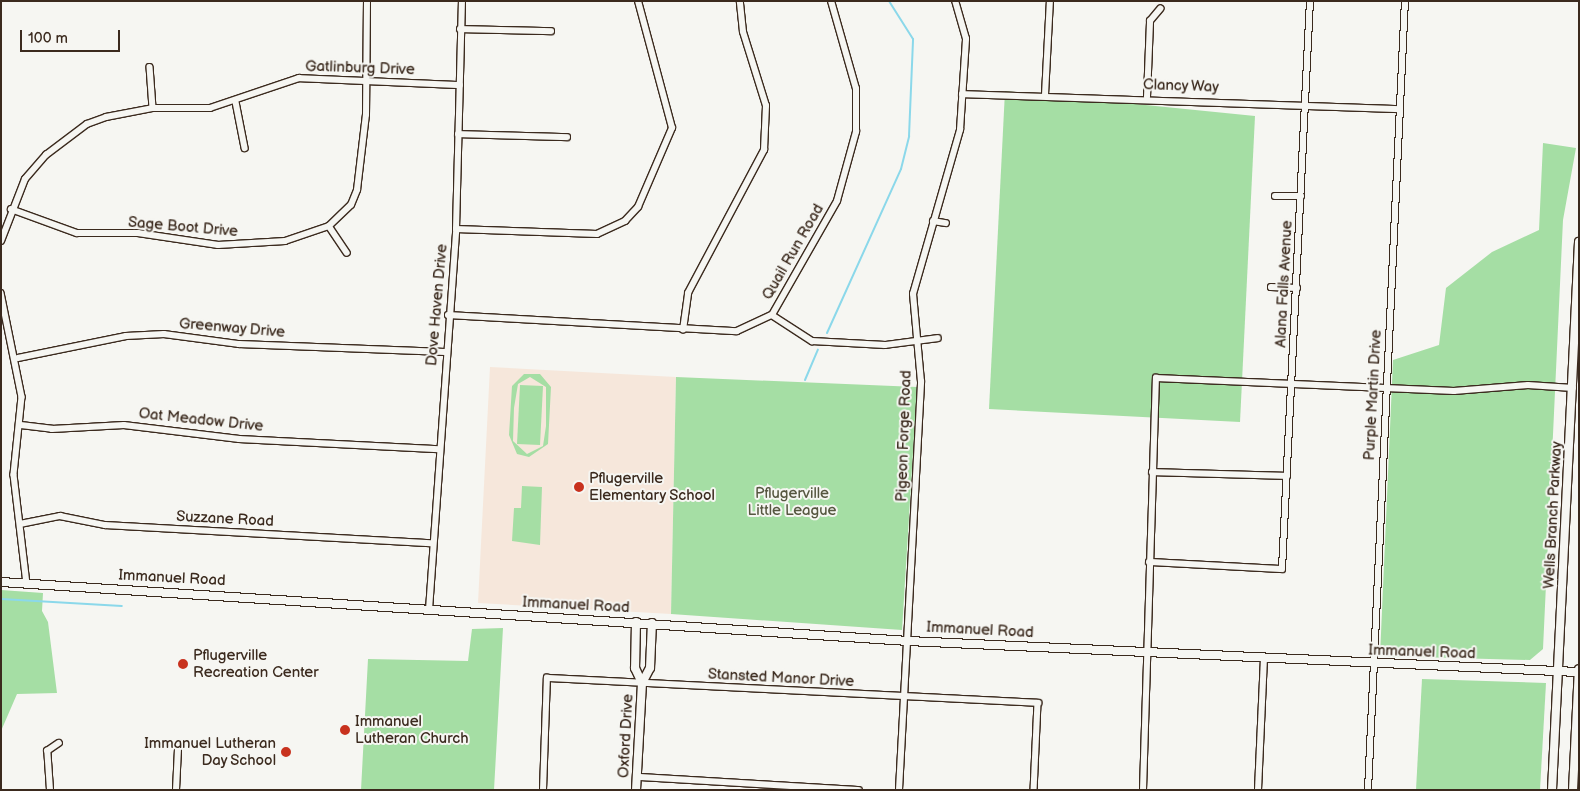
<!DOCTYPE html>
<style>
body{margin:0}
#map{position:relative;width:1580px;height:791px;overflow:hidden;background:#f6f6f2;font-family:"Balsamiq Sans",sans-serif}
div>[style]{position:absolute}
.built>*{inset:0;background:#f6e7db}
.green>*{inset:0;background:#a5dea4}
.stream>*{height:2px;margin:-1px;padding:0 1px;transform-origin:1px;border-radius:1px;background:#8bd8ea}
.roads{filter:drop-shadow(1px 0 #3b2a1e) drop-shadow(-1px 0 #3b2a1e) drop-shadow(0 1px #3b2a1e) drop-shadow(0 -1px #3b2a1e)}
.minor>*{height:5.5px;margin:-2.75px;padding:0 2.75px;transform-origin:2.75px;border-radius:2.75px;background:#f6f6f2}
.tertiary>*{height:8px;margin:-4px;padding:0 4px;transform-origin:4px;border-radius:4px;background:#f6f6f2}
.dots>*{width:14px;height:14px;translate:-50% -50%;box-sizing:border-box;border:2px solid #f6f6f2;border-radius:50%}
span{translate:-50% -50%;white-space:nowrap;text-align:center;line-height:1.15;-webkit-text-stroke:4px #f6f6f2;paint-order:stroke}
.street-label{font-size:15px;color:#3b2a1e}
.poi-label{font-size:15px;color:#3b2a1e}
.left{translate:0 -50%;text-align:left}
.right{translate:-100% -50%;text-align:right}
.park-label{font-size:15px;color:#565740}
.frame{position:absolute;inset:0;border:2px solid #3b2a1e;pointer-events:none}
.scale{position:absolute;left:20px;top:30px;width:100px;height:22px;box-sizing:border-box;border:2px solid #3b2a1e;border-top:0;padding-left:6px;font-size:15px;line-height:18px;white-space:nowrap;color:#3b2a1e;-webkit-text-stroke:4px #f6f6f2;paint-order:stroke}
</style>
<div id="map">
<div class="built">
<div style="clip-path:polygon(490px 367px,676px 377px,671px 614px,478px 603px)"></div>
</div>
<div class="green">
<div style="clip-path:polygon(1005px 91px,1255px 116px,1240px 422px,989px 409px)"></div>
<div style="clip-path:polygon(1543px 143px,1576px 148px,1563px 220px,1543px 649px,1530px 660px,1380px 656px,1393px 360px,1439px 345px,1446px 288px,1492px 252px,1539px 230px)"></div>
<div style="clip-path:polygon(evenodd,524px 374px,540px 374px,551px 387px,548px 444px,529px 457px,517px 454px,509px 435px,512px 386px,524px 374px,530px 377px,546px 387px,546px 426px,543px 446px,527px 454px,513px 441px,514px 408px,518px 384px,530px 377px)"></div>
<div style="clip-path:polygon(676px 377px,917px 387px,902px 630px,671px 614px)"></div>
<div style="clip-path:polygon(520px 385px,543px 386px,540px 445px,517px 444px)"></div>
<div style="clip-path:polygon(522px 486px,542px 487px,540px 545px,512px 541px,514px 508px,521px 508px)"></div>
<div style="clip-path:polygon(1px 590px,43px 593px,42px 611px,48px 622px,57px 693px,17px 694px,1px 731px)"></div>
<div style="clip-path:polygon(503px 628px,494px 790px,361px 790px,368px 659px,468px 661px,472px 629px)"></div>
<div style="clip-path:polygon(1422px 679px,1546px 683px,1540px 790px,1416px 790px)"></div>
</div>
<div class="stream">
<div style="left:827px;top:333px;width:180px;rotate:-65.7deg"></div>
<div style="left:901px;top:169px;width:34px;rotate:-76deg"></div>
<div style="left:909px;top:136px;width:97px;rotate:-87.6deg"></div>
<div style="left:913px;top:39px;width:45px;rotate:-122.3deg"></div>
<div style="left:805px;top:380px;width:33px;rotate:-67deg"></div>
<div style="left:1px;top:599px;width:121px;rotate:3.3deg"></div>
</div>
<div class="roads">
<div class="minor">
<div style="left:460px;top:29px;width:91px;rotate:1.3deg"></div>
<div style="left:150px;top:67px;width:41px;rotate:85.8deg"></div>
<div style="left:962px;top:94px;width:437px;rotate:2deg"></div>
<div style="left:1045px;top:95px;width:94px;rotate:-87deg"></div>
<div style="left:1147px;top:97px;width:76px;rotate:-87.7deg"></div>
<div style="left:1150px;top:21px;width:16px;rotate:-50deg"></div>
<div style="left:236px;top:102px;width:47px;rotate:78.9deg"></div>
<div style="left:458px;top:134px;width:109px;rotate:1.6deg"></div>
<div style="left:1275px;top:196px;width:26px"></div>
<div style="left:11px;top:209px;width:70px;rotate:20deg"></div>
<div style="left:77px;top:233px;width:61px"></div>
<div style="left:138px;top:233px;width:81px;rotate:8.5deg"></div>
<div style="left:218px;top:245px;width:67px;rotate:-3.4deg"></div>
<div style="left:285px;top:241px;width:46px;rotate:-18.8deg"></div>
<div style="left:329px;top:226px;width:30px;rotate:-44deg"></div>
<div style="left:351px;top:205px;width:16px;rotate:-68deg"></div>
<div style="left:357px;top:190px;width:76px;rotate:-83.2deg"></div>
<div style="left:366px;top:115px;width:114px;rotate:-89.5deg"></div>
<div style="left:933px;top:221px;width:13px;rotate:9deg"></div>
<div style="left:329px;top:226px;width:32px;rotate:56deg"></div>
<div style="left:456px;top:229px;width:141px;rotate:2deg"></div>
<div style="left:597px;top:234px;width:31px;rotate:-25deg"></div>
<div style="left:625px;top:221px;width:19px;rotate:-47deg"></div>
<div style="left:638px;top:207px;width:86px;rotate:-66.7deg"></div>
<div style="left:672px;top:128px;width:131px;rotate:-105deg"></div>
<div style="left:1px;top:241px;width:66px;rotate:-68.8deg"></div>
<div style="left:25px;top:179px;width:32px;rotate:-49deg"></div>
<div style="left:46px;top:155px;width:51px;rotate:-37.1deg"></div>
<div style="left:87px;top:124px;width:20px;rotate:-20deg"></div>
<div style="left:106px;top:117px;width:48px;rotate:-10.8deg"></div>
<div style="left:153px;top:108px;width:57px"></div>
<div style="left:210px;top:108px;width:94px;rotate:-18.6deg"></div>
<div style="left:299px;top:78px;width:161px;rotate:2.5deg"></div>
<div style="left:1271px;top:287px;width:26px;rotate:2deg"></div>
<div style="left:1px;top:293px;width:106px;rotate:78.6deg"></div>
<div style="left:22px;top:397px;width:78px;rotate:95.9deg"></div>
<div style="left:14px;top:475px;width:110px;rotate:83.2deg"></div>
<div style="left:448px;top:315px;width:289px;rotate:3.2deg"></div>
<div style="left:737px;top:331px;width:38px;rotate:-25deg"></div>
<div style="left:772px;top:315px;width:131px;rotate:-60.3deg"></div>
<div style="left:837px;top:201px;width:72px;rotate:-74.6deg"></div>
<div style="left:856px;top:132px;width:43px;rotate:-90deg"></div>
<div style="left:856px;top:89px;width:91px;rotate:-105.9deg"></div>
<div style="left:772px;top:315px;width:48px;rotate:33deg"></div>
<div style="left:812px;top:341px;width:73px;rotate:3.1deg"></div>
<div style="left:885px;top:345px;width:53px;rotate:-7.5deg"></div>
<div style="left:683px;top:330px;width:37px;rotate:-82deg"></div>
<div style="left:688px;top:293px;width:162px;rotate:-62deg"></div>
<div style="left:764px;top:150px;width:44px;rotate:-87.4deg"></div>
<div style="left:766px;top:106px;width:77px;rotate:-107.3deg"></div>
<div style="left:743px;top:32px;width:31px;rotate:-96deg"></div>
<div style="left:18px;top:358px;width:110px;rotate:-11.5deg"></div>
<div style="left:126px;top:336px;width:38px;rotate:-3deg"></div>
<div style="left:164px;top:334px;width:76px;rotate:7.6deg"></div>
<div style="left:239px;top:344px;width:206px;rotate:2.2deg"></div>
<div style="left:21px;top:425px;width:31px;rotate:7deg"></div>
<div style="left:52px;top:429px;width:72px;rotate:-3.2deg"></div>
<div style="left:124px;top:425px;width:116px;rotate:6.9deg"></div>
<div style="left:239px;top:439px;width:200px;rotate:2.9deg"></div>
<div style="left:1152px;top:472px;width:135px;rotate:1.7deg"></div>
<div style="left:20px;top:524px;width:41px;rotate:-11.3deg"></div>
<div style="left:60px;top:516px;width:46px;rotate:11.3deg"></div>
<div style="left:105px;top:525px;width:326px;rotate:3.2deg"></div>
<div style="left:1149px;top:562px;width:133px;rotate:3deg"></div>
<div style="left:1282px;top:569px;width:569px;rotate:-87.18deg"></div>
<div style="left:429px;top:610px;width:382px;rotate:-85.9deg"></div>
<div style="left:456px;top:229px;width:228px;rotate:-88.5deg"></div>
<div style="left:639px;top:777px;width:220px;rotate:3.4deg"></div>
<div style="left:50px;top:790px;width:39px;rotate:-94deg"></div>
<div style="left:47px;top:751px;width:14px;rotate:-34deg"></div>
<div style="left:176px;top:790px;width:41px;rotate:-87.2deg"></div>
<div style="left:543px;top:790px;width:112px;rotate:-88deg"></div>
<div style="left:547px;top:678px;width:492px;rotate:2.9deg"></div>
<div style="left:1038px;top:703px;width:87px;rotate:92.6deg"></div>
<div style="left:899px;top:790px;width:409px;rotate:-86.9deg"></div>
<div style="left:921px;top:382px;width:88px;rotate:-95.2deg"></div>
<div style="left:913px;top:294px;width:171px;rotate:-74deg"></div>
<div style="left:960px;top:130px;width:91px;rotate:-86.2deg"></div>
<div style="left:966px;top:39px;width:40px;rotate:-106deg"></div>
<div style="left:1143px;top:790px;width:412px;rotate:-88.2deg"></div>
<div style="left:1156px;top:378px;width:298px;rotate:2.5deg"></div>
<div style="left:1454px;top:391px;width:74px;rotate:-4.6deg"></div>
<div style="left:1528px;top:385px;width:45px;rotate:3.8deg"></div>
<div style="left:1258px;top:790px;width:132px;rotate:-87.4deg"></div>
<div style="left:1368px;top:790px;width:790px;rotate:-87.32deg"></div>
</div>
<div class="tertiary">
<div style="left:1px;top:582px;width:909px;rotate:3.72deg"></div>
<div style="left:908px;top:641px;width:672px;rotate:2.65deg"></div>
<div style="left:636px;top:622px;width:46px;rotate:91.2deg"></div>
<div style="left:635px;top:668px;width:17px;rotate:65deg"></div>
<div style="left:642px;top:683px;width:107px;rotate:93.2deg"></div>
<div style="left:642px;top:683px;width:17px;rotate:-62deg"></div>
<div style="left:650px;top:668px;width:45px;rotate:-87.5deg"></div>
<div style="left:1552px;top:790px;width:549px;rotate:-87.18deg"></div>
<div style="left:1573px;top:790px;width:121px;rotate:-87.2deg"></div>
</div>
</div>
<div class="dots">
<div style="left:579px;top:487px;background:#c8321e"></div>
<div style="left:183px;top:664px;background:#c8321e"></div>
<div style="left:345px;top:730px;background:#c8321e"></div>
<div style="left:286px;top:752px;background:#c8321e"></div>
</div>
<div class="street-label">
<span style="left:360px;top:68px;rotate:2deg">Gatlinburg Drive</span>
<span style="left:1181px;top:86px;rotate:2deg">Clancy Way</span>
<span style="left:183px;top:227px;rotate:5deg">Sage Boot Drive</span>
<span style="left:793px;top:252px;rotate:-60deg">Quail Run Road</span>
<span style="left:1284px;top:284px;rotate:-87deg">Alana Falls Avenue</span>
<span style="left:437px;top:305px;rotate:-85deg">Dove Haven Drive</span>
<span style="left:232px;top:328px;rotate:5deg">Greenway Drive</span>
<span style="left:1373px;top:395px;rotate:-87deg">Purple Martin Drive</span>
<span style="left:201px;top:420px;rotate:6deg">Oat Meadow Drive</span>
<span style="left:904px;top:436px;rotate:-88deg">Pigeon Forge Road</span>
<span style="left:1553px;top:515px;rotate:-87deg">Wells Branch Parkway</span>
<span style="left:225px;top:519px;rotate:3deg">Suzzane Road</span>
<span style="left:172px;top:578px;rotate:3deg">Immanuel Road</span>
<span style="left:576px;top:605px;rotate:3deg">Immanuel Road</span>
<span style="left:980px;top:630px;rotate:3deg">Immanuel Road</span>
<span style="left:1422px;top:652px;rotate:2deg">Immanuel Road</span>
<span style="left:781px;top:678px;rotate:3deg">Stansted Manor Drive</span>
<span style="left:626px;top:736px;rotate:-87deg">Oxford Drive</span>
</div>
<div class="poi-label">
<span class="left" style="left:589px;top:487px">Pflugerville<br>Elementary School</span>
<span class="left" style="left:193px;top:664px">Pflugerville<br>Recreation Center</span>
<span class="left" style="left:355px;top:730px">Immanuel<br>Lutheran Church</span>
<span class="right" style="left:276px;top:752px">Immanuel Lutheran<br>Day School</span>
</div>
<div class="park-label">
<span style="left:792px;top:502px">Pflugerville<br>Little League</span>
</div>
<div class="frame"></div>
<div class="scale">100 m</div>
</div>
